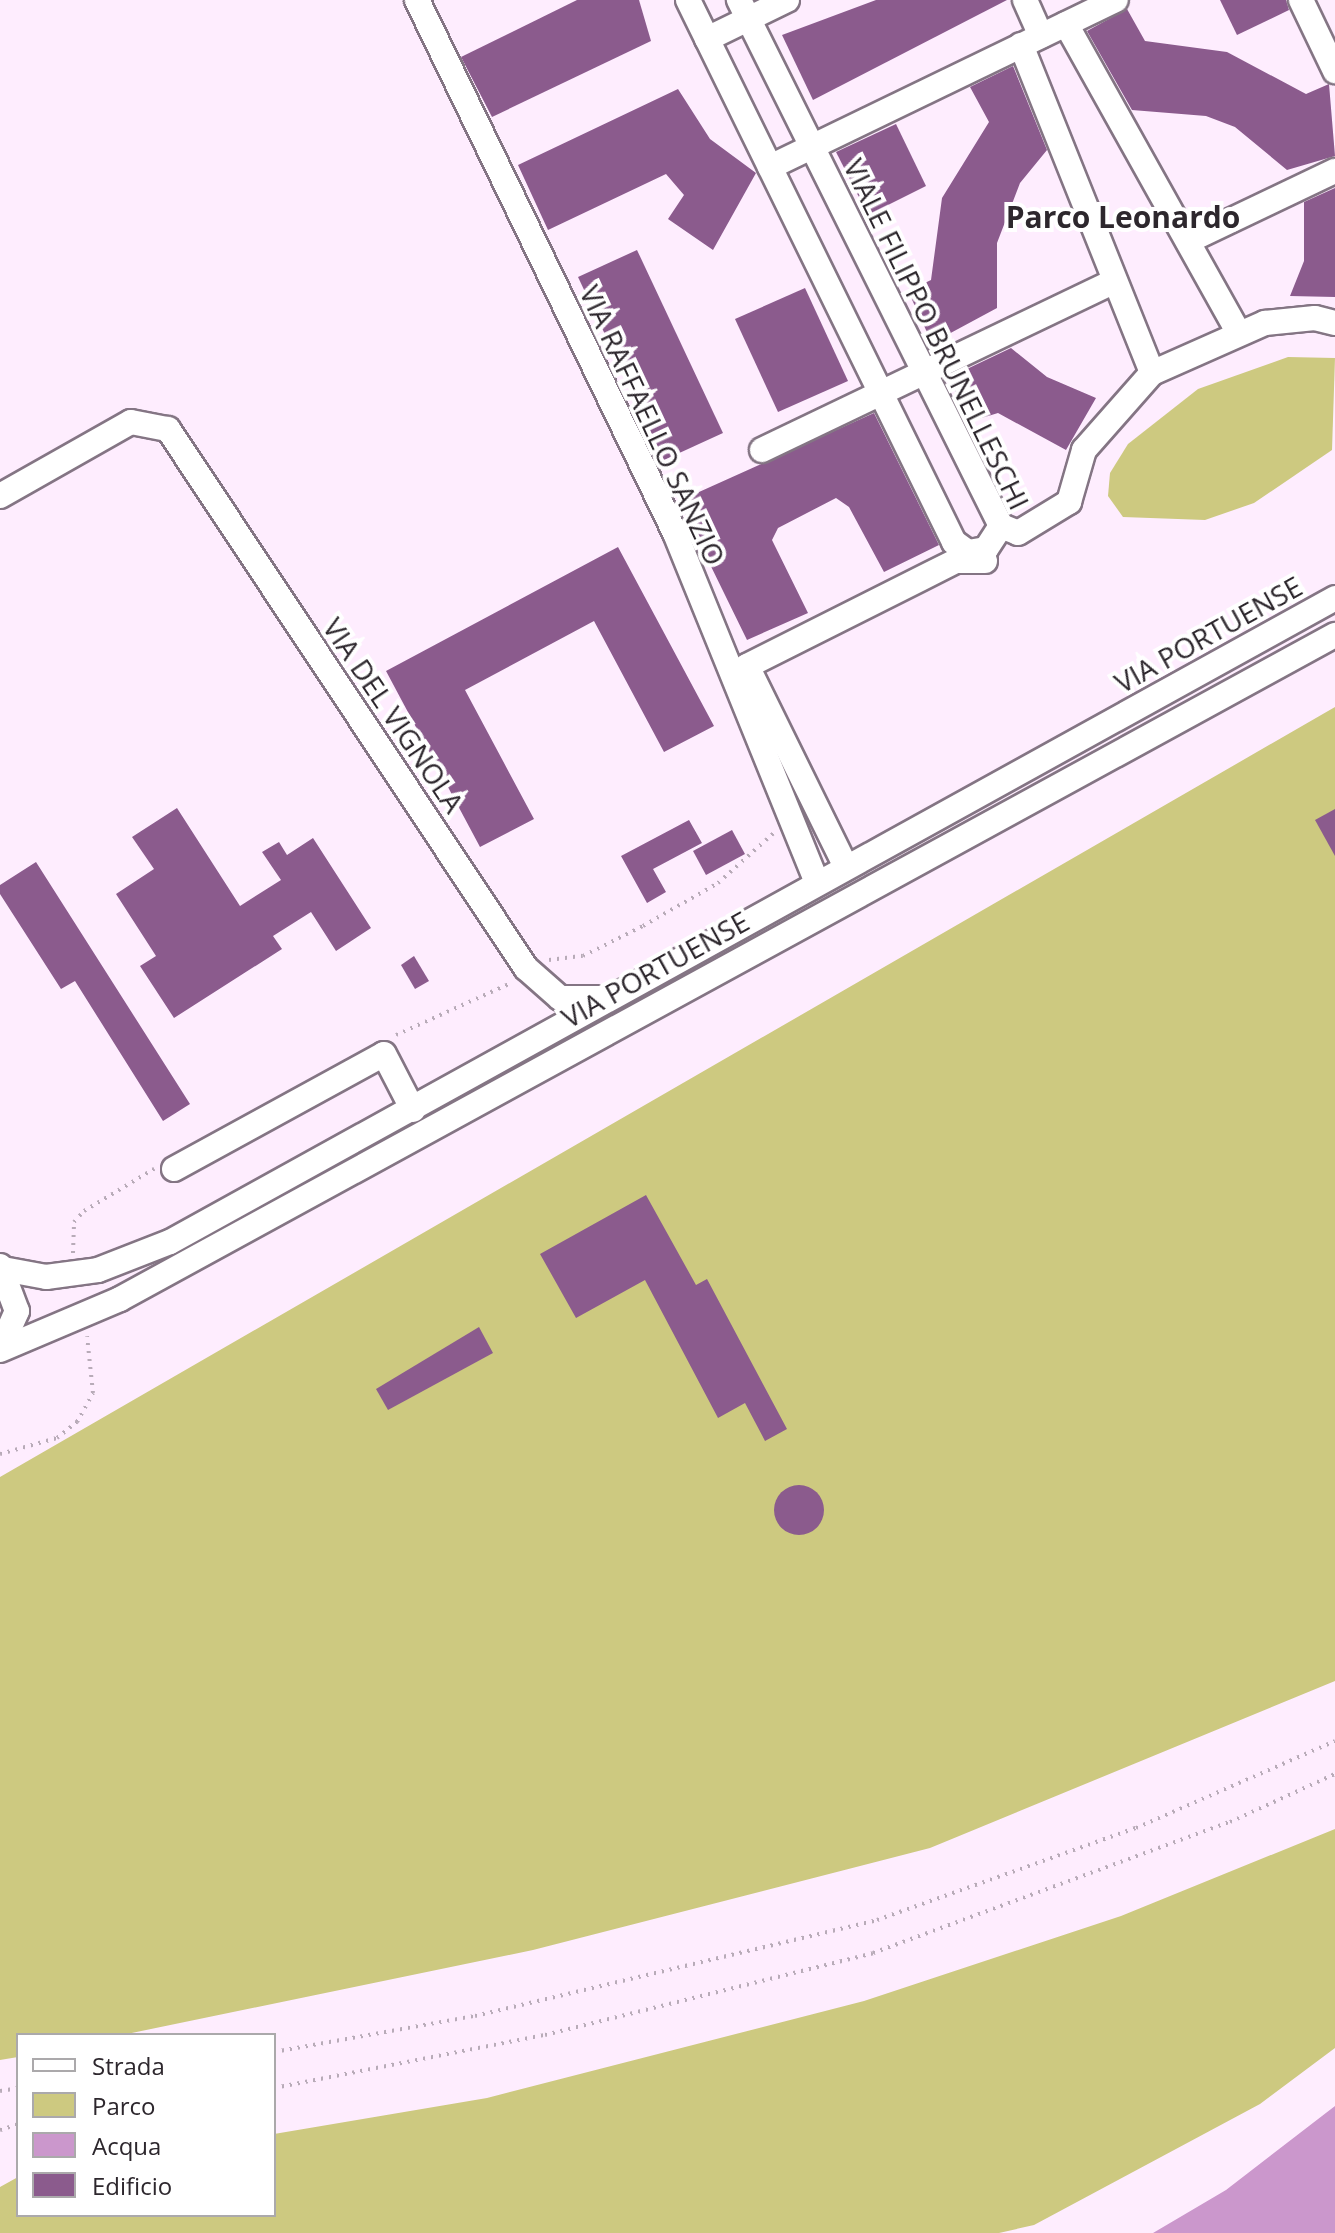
<!DOCTYPE html>
<style>
body{margin:0}
#map{position:relative;width:1335px;height:2233px;overflow:hidden;background:#feedfe;font-family:"Open Sans",sans-serif}
div>[style]{position:absolute}
.green>*{inset:0;background:#cdc980}
.water>*{inset:0;background:#cb97cc}
.building>*{inset:0;background:#8b5b8d}
.round{border-radius:50%}
.path>*{height:4px;margin-top:-2px;transform-origin:0;background:repeating-linear-gradient(90deg,#b8abb8 0 2px,transparent 0 8px)}
.roads{filter:drop-shadow(2px 0 #847584) drop-shadow(-2px 0 #847584) drop-shadow(0 2px #847584) drop-shadow(0 -2px #847584)}
.minor>*{height:24px;margin:-12px;padding:0 12px;transform-origin:12px;border-radius:12px;background:#fff}
span{translate:-50% -50%;white-space:nowrap;text-align:center;line-height:1.15;-webkit-text-stroke:8px #fff;paint-order:stroke}
.street-label{font-size:28px;color:#2d272d}
.neighbourhood-label{font-size:30px;color:#2d272d;font-weight:700}
.legend{position:absolute;left:16px;top:2033px;width:260px;height:184px;box-sizing:border-box;background:#fff;border:2px solid #aba9ab;margin:0;padding:10px 14px;list-style:none;font-size:24px;color:#2d272d}
.legend li{display:flex;align-items:center;gap:16px;height:40px}
.legend b{width:40px;border:2px solid #aba9ab}
</style>
<div id="map">
<div class="green">
<div style="clip-path:polygon(1288px 357px,1335px 358px,1332px 450px,1254px 503px,1205px 520px,1123px 517px,1108px 496px,1110px 473px,1128px 444px,1198px 389px)"></div>
<div style="clip-path:polygon(1335px 707px,1335px 1681px,930px 1848px,533px 1950px,122px 2035px,18px 2035px,18px 2057px,0 2060px,0 1477px)"></div>
<div style="clip-path:polygon(1335px 1829px,1335px 2048px,1260px 2104px,1034px 2225px,999px 2233px,0 2233px,0 2187px,18px 2177px,18px 2215px,274px 2215px,274px 2134px,487px 2098px,864px 2001px,1121px 1916px)"></div>
</div>
<div class="water">
<div style="clip-path:polygon(1335px 2106px,1335px 2233px,1153px 2233px,1226px 2190px)"></div>
</div>
<div class="building">
<div style="clip-path:polygon(577px 0,639px 0,651px 41px,492px 117px,461px 57px)"></div>
<div style="clip-path:polygon(876px 0,1007px 0,813px 100px,782px 35px)"></div>
<div style="clip-path:polygon(1220px 0,1286px 0,1289px 10px,1237px 35px)"></div>
<div style="clip-path:polygon(1127px 9px,1145px 41px,1227px 52px,1306px 94px,1329px 84px,1335px 156px,1287px 170px,1235px 127px,1206px 116px,1132px 110px,1087px 31px)"></div>
<div style="clip-path:polygon(1013px 66px,1047px 150px,1020px 183px,997px 243px,997px 308px,932px 343px,908px 291px,931px 280px,942px 198px,989px 122px,970px 87px)"></div>
<div style="clip-path:polygon(678px 89px,710px 139px,756px 173px,713px 250px,668px 219px,684px 195px,666px 174px,548px 230px,518px 165px)"></div>
<div style="clip-path:polygon(896px 124px,926px 186px,868px 215px,836px 152px)"></div>
<div style="clip-path:polygon(1335px 188px,1335px 297px,1290px 296px,1304px 261px,1304px 202px)"></div>
<div style="clip-path:polygon(637px 250px,723px 433px,664px 460px,578px 277px)"></div>
<div style="clip-path:polygon(805px 288px,848px 381px,778px 412px,735px 319px)"></div>
<div style="clip-path:polygon(1011px 348px,1047px 377px,1096px 398px,1066px 450px,998px 413px,972px 421px,948px 378px)"></div>
<div style="clip-path:polygon(874px 413px,939px 545px,884px 572px,849px 507px,836px 498px,778px 528px,772px 540px,808px 613px,747px 640px,679px 501px)"></div>
<div style="clip-path:polygon(618px 547px,714px 726px,664px 752px,594px 621px,465px 690px,534px 819px,480px 847px,386px 671px)"></div>
<div style="clip-path:polygon(177px 808px,240px 906px,281px 880px,262px 852px,279px 842px,287px 855px,313px 838px,371px 928px,336px 951px,311px 912px,273px 936px,282px 949px,174px 1018px,140px 966px,156px 956px,116px 894px,154px 869px,132px 837px)"></div>
<div style="clip-path:polygon(1335px 809px,1335px 856px,1315px 820px)"></div>
<div style="clip-path:polygon(689px 820px,702px 843px,653px 869px,666px 892px,647px 903px,621px 856px)"></div>
<div style="clip-path:polygon(732px 830px,745px 854px,706px 875px,693px 851px)"></div>
<div style="clip-path:polygon(36px 862px,190px 1104px,163px 1121px,75px 981px,61px 989px,0 894px,0 885px)"></div>
<div style="clip-path:polygon(414px 956px,429px 981px,415px 989px,401px 965px)"></div>
<div style="clip-path:polygon(646px 1195px,696px 1285px,707px 1279px,787px 1429px,765px 1441px,745px 1403px,718px 1418px,645px 1280px,576px 1318px,540px 1254px)"></div>
<div style="clip-path:polygon(479px 1327px,493px 1353px,388px 1410px,376px 1389px)"></div>
<div class="round" style="left:774px;top:1485px;width:50px;height:50px"></div>
</div>
<div class="path">
<div style="left:549px;top:960px;width:34px;rotate:-7deg"></div>
<div style="left:583px;top:956px;width:67px;rotate:-26.6deg"></div>
<div style="left:643px;top:926px;width:86px;rotate:-29.8deg"></div>
<div style="left:718px;top:883px;width:78px;rotate:-41.9deg"></div>
<div style="left:396px;top:1035px;width:126px;rotate:-24.3deg"></div>
<div style="left:73px;top:1253px;width:31px;rotate:-88deg"></div>
<div style="left:74px;top:1222px;width:15px;rotate:-48deg"></div>
<div style="left:84px;top:1211px;width:82px;rotate:-31deg"></div>
<div style="left:0;top:1454px;width:59px;rotate:-15.7deg"></div>
<div style="left:57px;top:1438px;width:26px;rotate:-39deg"></div>
<div style="left:77px;top:1422px;width:33px;rotate:-61deg"></div>
<div style="left:93px;top:1393px;width:57px;rotate:-96deg"></div>
<div style="left:274px;top:2052px;width:204px;rotate:-10.2deg"></div>
<div style="left:475px;top:2016px;width:413px;rotate:-13.4deg"></div>
<div style="left:877px;top:1920px;width:275px;rotate:-19.6deg"></div>
<div style="left:1136px;top:1828px;width:217px;rotate:-23.6deg"></div>
<div style="left:274px;top:2088px;width:276px;rotate:-11.1deg"></div>
<div style="left:545px;top:2035px;width:338px;rotate:-14deg"></div>
<div style="left:873px;top:1953px;width:380px;rotate:-20.2deg"></div>
<div style="left:1230px;top:1822px;width:115px;rotate:-24.6deg"></div>
<div style="left:0;top:2091px;width:18px;rotate:-9deg"></div>
<div style="left:0;top:2130px;width:19px;rotate:-18deg"></div>
</div>
<div class="roads">
<div class="minor">
<div style="left:417px;top:0;width:592px;rotate:64.17deg"></div>
<div style="left:675px;top:533px;width:377px;rotate:67.9deg"></div>
<div style="left:688px;top:0;width:604px;rotate:63.86deg"></div>
<div style="left:954px;top:542px;width:17px;rotate:36deg"></div>
<div style="left:968px;top:552px;width:18px;rotate:-9deg"></div>
<div style="left:986px;top:549px;width:27px;rotate:-57deg"></div>
<div style="left:1001px;top:526px;width:588px;rotate:-116.48deg"></div>
<div style="left:1025px;top:0;width:39px;rotate:66deg"></div>
<div style="left:1301px;top:0;width:79px;rotate:64.4deg"></div>
<div style="left:1066px;top:24px;width:354px;rotate:60.8deg"></div>
<div style="left:707px;top:39px;width:89px;rotate:-26deg"></div>
<div style="left:1021px;top:45px;width:353px;rotate:68.2deg"></div>
<div style="left:770px;top:167px;width:384px;rotate:-25.8deg"></div>
<div style="left:1188px;top:241px;width:163px;rotate:-25.5deg"></div>
<div style="left:762px;top:450px;width:391px;rotate:-25.6deg"></div>
<div style="left:0;top:496px;width:150px;rotate:-29.5deg"></div>
<div style="left:131px;top:422px;width:38px;rotate:11deg"></div>
<div style="left:168px;top:429px;width:647px;rotate:56.41deg"></div>
<div style="left:526px;top:968px;width:45px;rotate:41.4deg"></div>
<div style="left:560px;top:998px;width:41px"></div>
<div style="left:1001px;top:526px;width:18px;rotate:22deg"></div>
<div style="left:1018px;top:533px;width:60px;rotate:-31.3deg"></div>
<div style="left:1069px;top:502px;width:54px;rotate:-73.9deg"></div>
<div style="left:1084px;top:450px;width:103px;rotate:-48.6deg"></div>
<div style="left:1152px;top:373px;width:124px;rotate:-23.9deg"></div>
<div style="left:1265px;top:323px;width:50px;rotate:-5.7deg"></div>
<div style="left:1315px;top:318px;width:21px;rotate:14deg"></div>
<div style="left:846px;top:867px;width:224px;rotate:-116.2deg"></div>
<div style="left:747px;top:666px;width:234px;rotate:-26.7deg"></div>
<div style="left:956px;top:561px;width:29px"></div>
<div style="left:174px;top:1169px;width:239px;rotate:-28.7deg"></div>
<div style="left:384px;top:1054px;width:63px;rotate:62.6deg"></div>
<div style="left:0;top:1266px;width:48px;rotate:69.3deg"></div>
<div style="left:17px;top:1311px;width:42px;rotate:114.1deg"></div>
<div style="left:3px;top:1269px;width:44px;rotate:10.5deg"></div>
<div style="left:46px;top:1277px;width:52px;rotate:-7.7deg"></div>
<div style="left:98px;top:1270px;width:77px;rotate:-21.3deg"></div>
<div style="left:170px;top:1242px;width:1331px;rotate:-28.93deg"></div>
<div style="left:0;top:1350px;width:130px;rotate:-23deg"></div>
<div style="left:120px;top:1299px;width:1385px;rotate:-28.66deg"></div>
</div>
</div>
<div class="street-label">
<span style="left:937px;top:334px;rotate:64deg">VIALE FILIPPO BRUNELLESCHI</span>
<span style="left:653px;top:425px;rotate:65deg">VIA RAFFAELLO SANZIO</span>
<span style="left:1208px;top:634px;rotate:-29deg">VIA PORTUENSE</span>
<span style="left:394px;top:715px;rotate:56deg">VIA DEL VIGNOLA</span>
<span style="left:655px;top:969px;rotate:-29deg">VIA PORTUENSE</span>
</div>
<div class="neighbourhood-label">
<span style="left:1123px;top:217px">Parco Leonardo</span>
</div>
<ul class="legend">
<li><b style="height:10px;background:#fff"></b>Strada</li>
<li><b style="height:22px;background:#cdc980"></b>Parco</li>
<li><b style="height:22px;background:#cb97cc"></b>Acqua</li>
<li><b style="height:22px;background:#8b5b8d"></b>Edificio</li>
</ul>
</div>
